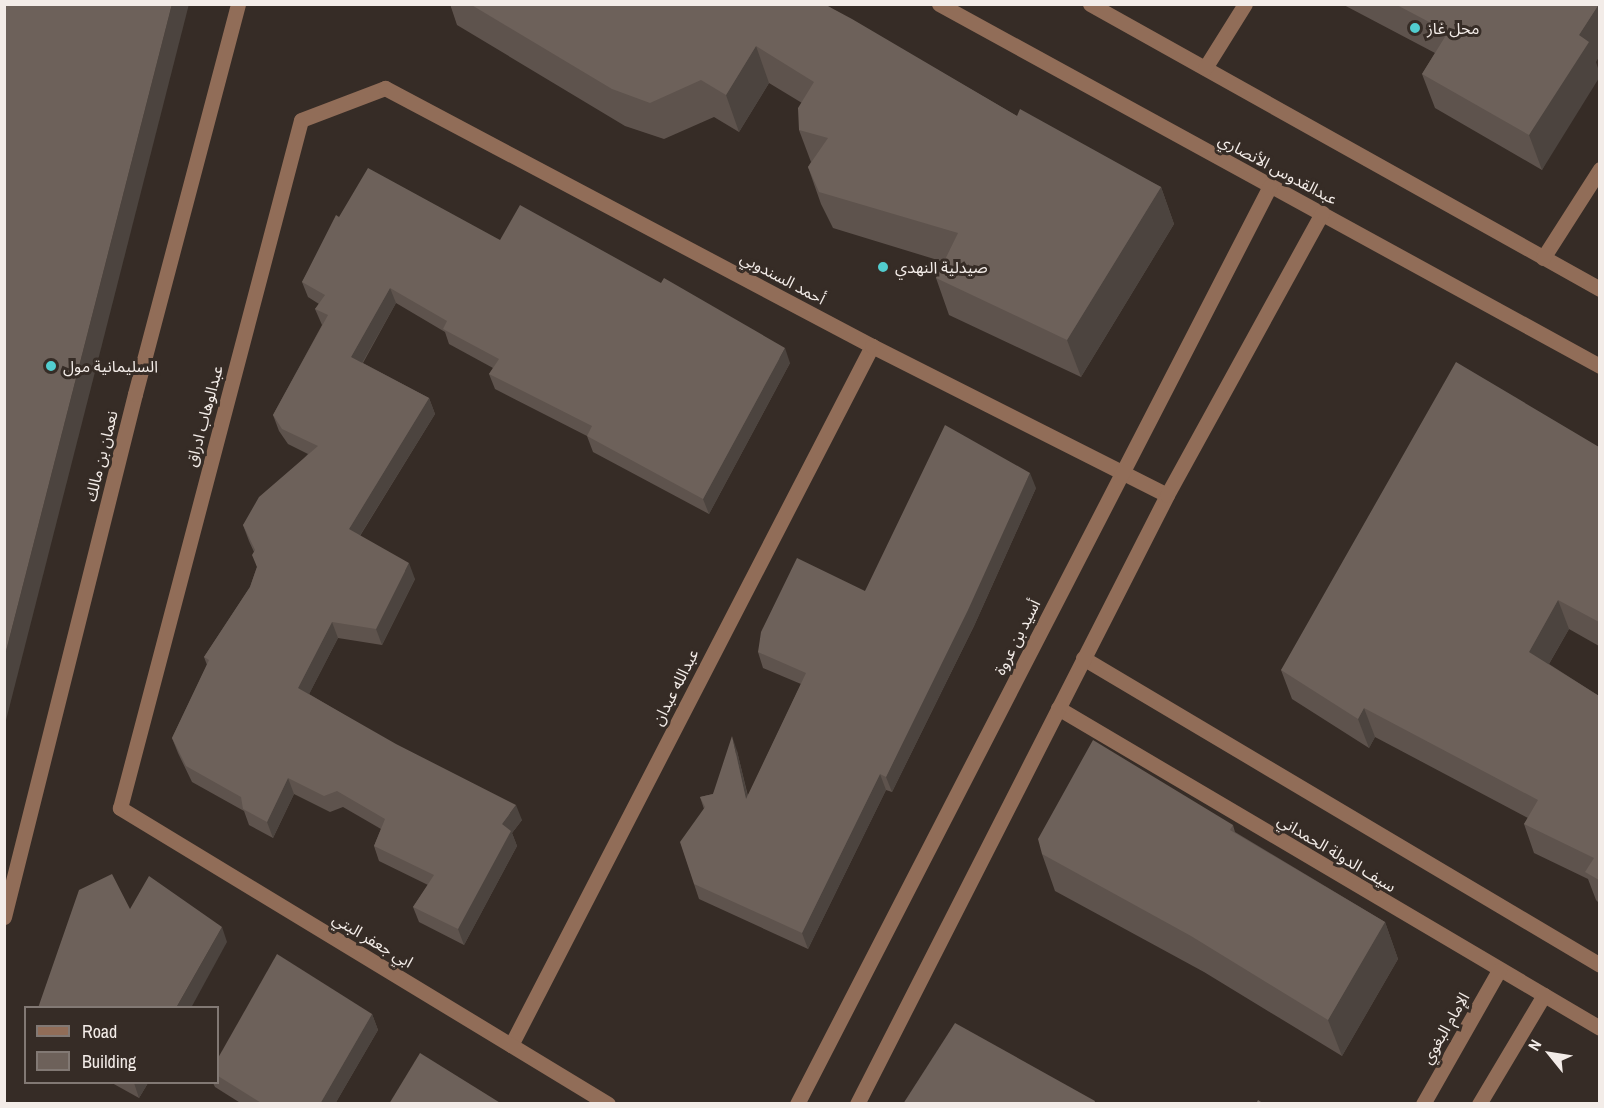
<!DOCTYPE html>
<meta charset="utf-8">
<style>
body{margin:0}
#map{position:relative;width:1604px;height:1108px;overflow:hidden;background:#362c26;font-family:"Archivo Narrow","Noto Sans Arabic",sans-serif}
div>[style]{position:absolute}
.minor>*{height:15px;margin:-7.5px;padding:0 7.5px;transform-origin:7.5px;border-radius:7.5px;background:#916d58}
.wall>*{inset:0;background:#5e534d}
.shaded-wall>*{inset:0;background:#4c443f}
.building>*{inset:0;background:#6d615a}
.dots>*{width:16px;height:16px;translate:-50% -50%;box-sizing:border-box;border:3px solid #362c26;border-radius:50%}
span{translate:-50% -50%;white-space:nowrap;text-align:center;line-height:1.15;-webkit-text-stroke:6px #362c26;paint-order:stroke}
.poi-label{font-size:16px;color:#f3ece8}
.left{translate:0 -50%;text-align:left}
.street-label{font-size:16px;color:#f3ece8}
.frame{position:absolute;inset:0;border:6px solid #f3ece8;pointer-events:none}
.legend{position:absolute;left:24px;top:1006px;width:195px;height:78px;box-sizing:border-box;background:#362c26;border:2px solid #827974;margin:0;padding:8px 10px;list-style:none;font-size:18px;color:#f3ece8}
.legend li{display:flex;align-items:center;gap:12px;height:30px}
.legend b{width:30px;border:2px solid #827974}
.north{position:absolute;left:1520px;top:1024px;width:60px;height:60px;-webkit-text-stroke:4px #362c26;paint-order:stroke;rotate:300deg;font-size:16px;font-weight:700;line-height:24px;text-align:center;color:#f3ece8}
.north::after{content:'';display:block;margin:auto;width:21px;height:27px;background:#f3ece8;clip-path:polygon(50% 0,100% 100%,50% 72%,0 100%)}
</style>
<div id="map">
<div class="minor">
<div style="left:939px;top:4px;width:754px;rotate:28.71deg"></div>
<div style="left:1090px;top:4px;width:584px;rotate:29.2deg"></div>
<div style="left:1205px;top:68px;width:75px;rotate:-58deg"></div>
<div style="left:1543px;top:258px;width:106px;rotate:-57.4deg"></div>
<div style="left:1083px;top:658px;width:601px;rotate:30.7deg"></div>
<div style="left:1058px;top:708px;width:629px;rotate:30.56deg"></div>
<div style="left:4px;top:917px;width:539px;rotate:-75.94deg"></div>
<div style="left:135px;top:394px;width:403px;rotate:-75.2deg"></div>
<div style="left:511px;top:1045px;width:787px;rotate:-62.69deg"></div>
<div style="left:608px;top:1104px;width:571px;rotate:-148.76deg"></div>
<div style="left:120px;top:808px;width:711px;rotate:-75.26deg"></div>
<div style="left:301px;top:120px;width:90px;rotate:-20.9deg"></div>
<div style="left:385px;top:88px;width:551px;rotate:27.91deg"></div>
<div style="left:872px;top:346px;width:330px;rotate:26.8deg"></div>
<div style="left:797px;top:1104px;width:1033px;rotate:-62.74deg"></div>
<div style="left:857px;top:1104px;width:683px;rotate:-63.02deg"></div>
<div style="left:1167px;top:495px;width:322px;rotate:-61.2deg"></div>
<div style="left:1423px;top:1104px;width:154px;rotate:-60.4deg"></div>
<div style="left:1479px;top:1104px;width:127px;rotate:-59.2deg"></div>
</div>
<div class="wall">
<div style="clip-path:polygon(450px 4px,824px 4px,1017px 116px,1161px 187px,1174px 224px,1081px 377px,949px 315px,936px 278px,944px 262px,833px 228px,821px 204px,808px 167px,811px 162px,799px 130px,802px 103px,769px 83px,739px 132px,714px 117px,664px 139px,625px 126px,457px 25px)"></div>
<div style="clip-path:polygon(1342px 4px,1599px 4px,1596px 62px,1542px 170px,1435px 108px,1422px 74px,1435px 53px)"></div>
<div style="clip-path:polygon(339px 217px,500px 240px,790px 363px,709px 514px,593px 452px,587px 436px,495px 389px,489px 374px,493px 368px,449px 344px,445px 332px,396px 303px,363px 363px,429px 398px,435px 414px,360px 536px,415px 579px,382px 645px,338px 638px,309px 694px,522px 820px,512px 833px,517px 846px,464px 945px,419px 922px,413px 907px,428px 885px,379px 861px,374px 846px,381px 829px,343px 807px,330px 812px,294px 794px,273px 838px,249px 825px,244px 811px,192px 782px,178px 753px,172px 738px,207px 665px,204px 657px,250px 587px,257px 567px,254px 552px,249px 541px,243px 525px,308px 454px,288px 444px,279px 431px,273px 415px,322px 325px,315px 309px,319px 304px,308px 297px,302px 282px)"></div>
<div style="clip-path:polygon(1599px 447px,1599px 646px,1569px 629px,1549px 664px,1599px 696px,1599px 903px,1596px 900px,1588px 879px,1534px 853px,1524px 824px,1528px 818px,1375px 737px,1369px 748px,1292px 699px,1281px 670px)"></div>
<div style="clip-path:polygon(1036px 488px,974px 626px,892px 792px,886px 790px,808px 949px,699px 899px,694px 884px,704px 809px,700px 797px,713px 794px,737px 751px,748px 796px,801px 684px,763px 668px,758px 652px,865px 591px)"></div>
<div style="clip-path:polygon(1233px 825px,1235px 832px,1385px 922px,1398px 959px,1342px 1056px,1204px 972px,1055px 891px,1042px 854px)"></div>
<div style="clip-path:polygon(372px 1014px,378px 1030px,335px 1104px,242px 1104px,215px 1087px,213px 1083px,218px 1083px,218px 1058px)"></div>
<div style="clip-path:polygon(112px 1083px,148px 1083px,139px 1098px)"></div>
</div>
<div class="shaded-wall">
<div style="clip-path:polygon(172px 4px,189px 4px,4px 728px,4px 659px)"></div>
<div style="clip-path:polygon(1599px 4px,1599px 57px,1596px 62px,1599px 71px,1599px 78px,1542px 170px,1529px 135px,1579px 35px)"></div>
<div style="clip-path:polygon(756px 46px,769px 83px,739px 132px,726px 95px)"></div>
<div style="clip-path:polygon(1161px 187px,1174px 224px,1081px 377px,1067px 340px)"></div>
<div style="clip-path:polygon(390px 288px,396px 303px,357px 372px,351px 357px)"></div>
<div style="clip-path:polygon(785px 348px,790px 363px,709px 514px,703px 499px)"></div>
<div style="clip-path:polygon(429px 398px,435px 414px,354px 545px,349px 529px)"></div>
<div style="clip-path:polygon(1030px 473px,1036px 488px,974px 626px,892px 792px,886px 777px)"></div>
<div style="clip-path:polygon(409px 563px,415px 579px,382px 645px,376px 629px)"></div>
<div style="clip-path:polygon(1558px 600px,1569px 629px,1539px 681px,1529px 652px)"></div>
<div style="clip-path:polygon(332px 622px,338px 638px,304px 704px,298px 688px)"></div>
<div style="clip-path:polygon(1364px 708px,1375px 737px,1369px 748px,1358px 719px)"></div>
<div style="clip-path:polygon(732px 736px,737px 751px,752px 815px,746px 799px)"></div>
<div style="clip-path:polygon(880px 774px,886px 790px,808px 949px,802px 933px)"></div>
<div style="clip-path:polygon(288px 778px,294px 794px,273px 838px,267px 822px)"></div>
<div style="clip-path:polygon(516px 805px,522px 820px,512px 833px,517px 846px,464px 945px,458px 929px,502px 824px)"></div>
<div style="clip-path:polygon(1385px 922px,1398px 959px,1342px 1056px,1328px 1020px)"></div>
<div style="clip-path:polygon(222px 927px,227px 942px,191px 1008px,176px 1008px)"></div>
<div style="clip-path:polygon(372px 1014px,378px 1030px,335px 1104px,320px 1104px)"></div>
<div style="clip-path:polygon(134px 1083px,148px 1083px,139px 1098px)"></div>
</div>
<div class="building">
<div style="clip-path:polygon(4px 4px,172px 4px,4px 659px)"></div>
<div style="clip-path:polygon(470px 4px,824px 4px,852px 19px,1017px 116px,1020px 109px,1161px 187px,1067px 340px,936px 278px,958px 233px,819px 192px,808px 167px,828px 138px,799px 130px,798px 108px,814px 82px,756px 46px,726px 95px,701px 80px,650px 103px,612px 89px)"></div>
<div style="clip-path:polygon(1395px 4px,1599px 4px,1579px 35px,1589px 42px,1529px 135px,1422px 74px,1448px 32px)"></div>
<div style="clip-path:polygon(368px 168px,500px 240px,520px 205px,661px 283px,664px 278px,785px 348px,703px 499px,587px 436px,592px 426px,489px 374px,499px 359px,443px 329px,447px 321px,390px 288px,351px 357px,429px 398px,349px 529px,409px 563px,376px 629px,332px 622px,298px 688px,396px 744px,516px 805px,502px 824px,511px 831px,458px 929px,413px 907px,434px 875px,374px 846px,385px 819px,337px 791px,324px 796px,288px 778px,267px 822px,243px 809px,241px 797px,186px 766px,172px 738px,209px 660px,204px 657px,250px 587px,257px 567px,252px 555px,255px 550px,243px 525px,259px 497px,318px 446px,282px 429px,273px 415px,328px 315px,315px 309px,325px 295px,302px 282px,336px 215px,339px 217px)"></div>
<div style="clip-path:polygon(1456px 362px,1599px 447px,1599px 622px,1558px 600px,1529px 652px,1599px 696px,1599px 880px,1585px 872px,1594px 858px,1524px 824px,1538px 800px,1364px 708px,1358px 719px,1281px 670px)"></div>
<div style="clip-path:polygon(945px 425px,1030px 473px,968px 610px,886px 777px,880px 774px,802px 933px,694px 884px,680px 842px,705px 807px,700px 797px,713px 794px,732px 736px,746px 799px,806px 673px,758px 652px,761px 632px,797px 558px,865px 591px)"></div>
<div style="clip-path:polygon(1093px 740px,1233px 825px,1230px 830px,1385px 922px,1328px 1020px,1191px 936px,1042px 854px,1038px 839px)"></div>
<div style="clip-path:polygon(112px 874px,130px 909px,149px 876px,222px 927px,176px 1008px,38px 1008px,79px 890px)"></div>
<div style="clip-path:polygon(277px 954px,372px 1014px,320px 1104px,263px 1104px,218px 1076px,218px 1058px)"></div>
<div style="clip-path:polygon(955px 1023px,1095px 1101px,1094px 1104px,903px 1104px)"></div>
<div style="clip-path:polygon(420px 1053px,502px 1104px,389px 1104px)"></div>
<div style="clip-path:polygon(1258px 1100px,1264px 1104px,1256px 1104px)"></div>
</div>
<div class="dots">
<div style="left:1415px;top:28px;background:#52cdcf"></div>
<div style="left:883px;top:267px;background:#52cdcf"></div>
<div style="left:51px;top:366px;background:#52cdcf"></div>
</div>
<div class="poi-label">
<span class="left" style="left:1427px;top:28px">محل غاز</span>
<span class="left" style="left:895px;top:267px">صيدلية النهدي</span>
<span class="left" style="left:63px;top:366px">السليمانية مول</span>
</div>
<div class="street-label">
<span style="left:1278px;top:169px;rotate:28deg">عبدالقدوس الأنصاري</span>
<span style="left:783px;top:278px;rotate:28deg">أحمد السندوبي</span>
<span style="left:204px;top:416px;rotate:-75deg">عبدالوهاب ادراق</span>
<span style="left:101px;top:456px;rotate:-76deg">نعمان بن مالك</span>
<span style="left:1017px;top:637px;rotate:-63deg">أسيد بن عروة</span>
<span style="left:675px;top:687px;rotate:-63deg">عبدالله عبدان</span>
<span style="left:1337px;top:853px;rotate:31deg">سيف الدولة الحمداني</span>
<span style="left:373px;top:940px;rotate:31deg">ابي جعفر البتي</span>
<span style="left:1445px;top:1028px;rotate:-60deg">الإمام البغوي</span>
</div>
<div class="frame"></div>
<ul class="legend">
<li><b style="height:8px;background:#916d58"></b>Road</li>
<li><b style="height:16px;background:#6d615a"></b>Building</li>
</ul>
<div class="north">N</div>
</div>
